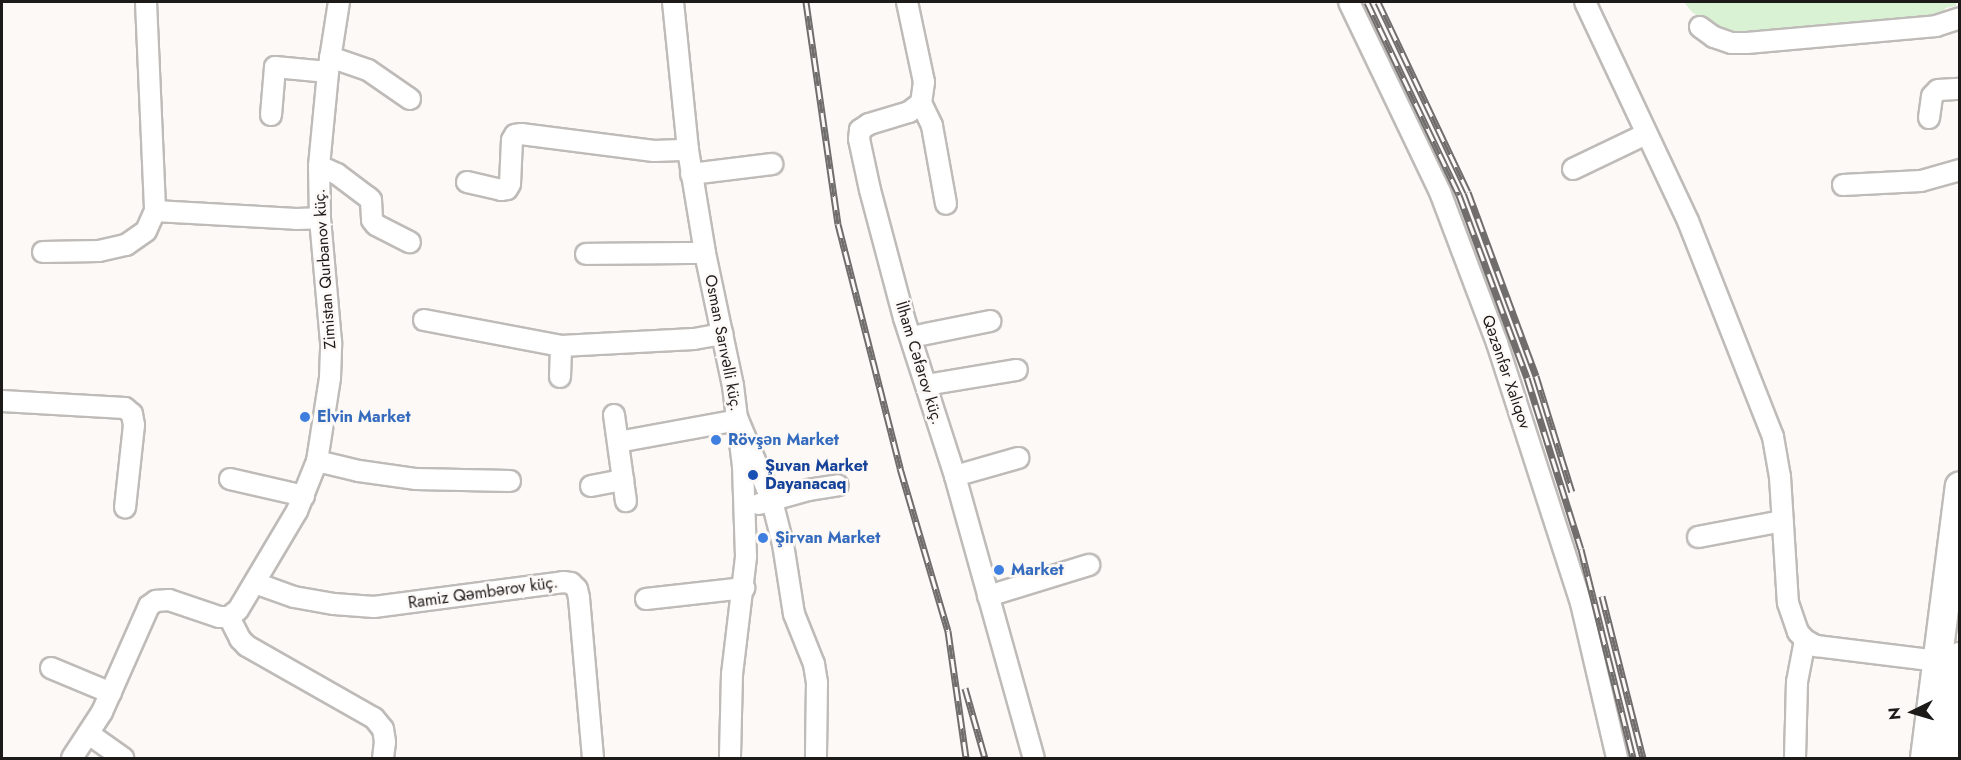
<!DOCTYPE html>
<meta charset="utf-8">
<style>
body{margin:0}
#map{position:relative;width:1961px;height:760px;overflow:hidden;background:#fcf9f6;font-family:Jost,sans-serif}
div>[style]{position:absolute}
.green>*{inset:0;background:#daf2d4}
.roads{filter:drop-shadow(2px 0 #bebbb8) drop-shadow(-2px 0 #bebbb8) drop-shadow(0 2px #bebbb8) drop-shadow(0 -2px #bebbb8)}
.minor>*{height:20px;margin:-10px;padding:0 10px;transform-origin:10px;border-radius:10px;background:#fff}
.highway>*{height:28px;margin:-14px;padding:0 14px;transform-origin:14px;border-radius:14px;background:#fff}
.rail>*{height:7px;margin-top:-3.5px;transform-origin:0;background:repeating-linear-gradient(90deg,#fcf9f6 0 14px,#706e6c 0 28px);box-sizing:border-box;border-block:2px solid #706e6c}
.dots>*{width:16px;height:16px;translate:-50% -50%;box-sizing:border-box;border:3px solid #fcf9f6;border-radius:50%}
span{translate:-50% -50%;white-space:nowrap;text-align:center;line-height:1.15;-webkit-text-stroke:5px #fcf9f6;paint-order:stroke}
.street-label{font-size:16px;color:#1d1b1a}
.shop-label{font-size:16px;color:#366cbe;font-weight:700}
.left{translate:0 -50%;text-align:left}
.transit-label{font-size:16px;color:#164399;font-weight:700}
.frame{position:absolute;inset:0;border:3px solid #1d1b1a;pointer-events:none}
.north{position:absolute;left:1883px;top:682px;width:60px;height:60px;-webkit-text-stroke:4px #fcf9f6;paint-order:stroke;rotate:265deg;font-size:16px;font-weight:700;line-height:24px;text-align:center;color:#1d1b1a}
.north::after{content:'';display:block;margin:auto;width:21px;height:27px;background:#1d1b1a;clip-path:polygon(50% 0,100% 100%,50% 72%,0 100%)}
</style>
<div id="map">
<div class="green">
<div style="clip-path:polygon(1684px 2px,1956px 2px,1956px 6px,1945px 8px,1944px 20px,1728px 36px,1692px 12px)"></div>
</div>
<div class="roads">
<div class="minor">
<div style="left:146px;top:2px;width:209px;rotate:87.5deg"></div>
<div style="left:155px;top:211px;width:141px;rotate:3.2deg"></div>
<div style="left:296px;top:219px;width:24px;rotate:-2deg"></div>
<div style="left:673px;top:2px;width:149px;rotate:84.2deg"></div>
<div style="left:688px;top:150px;width:104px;rotate:80.6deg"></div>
<div style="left:705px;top:253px;width:136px;rotate:78.1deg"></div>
<div style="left:733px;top:386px;width:81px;rotate:82.9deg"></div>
<div style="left:743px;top:466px;width:91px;rotate:88.1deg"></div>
<div style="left:746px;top:557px;width:118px;rotate:96.8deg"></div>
<div style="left:732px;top:674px;width:84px;rotate:91.4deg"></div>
<div style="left:907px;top:2px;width:82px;rotate:78deg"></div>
<div style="left:924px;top:82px;width:21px;rotate:98deg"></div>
<div style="left:921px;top:103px;width:15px;rotate:143deg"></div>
<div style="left:909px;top:112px;width:42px;rotate:163.3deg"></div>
<div style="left:869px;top:124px;width:11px;rotate:146deg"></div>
<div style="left:860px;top:130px;width:9px;rotate:96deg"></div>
<div style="left:859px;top:139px;width:52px;rotate:77.8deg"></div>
<div style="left:870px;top:190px;width:132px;rotate:75.1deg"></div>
<div style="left:904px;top:318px;width:166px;rotate:72.1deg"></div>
<div style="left:955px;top:476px;width:293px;rotate:74.4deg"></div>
<div style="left:1349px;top:2px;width:211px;rotate:64.4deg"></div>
<div style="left:1440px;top:192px;width:161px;rotate:69.3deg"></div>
<div style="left:1497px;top:343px;width:273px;rotate:72.1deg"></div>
<div style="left:1581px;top:603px;width:159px;rotate:76.9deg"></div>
<div style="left:1585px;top:2px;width:242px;rotate:64.8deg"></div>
<div style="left:1688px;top:221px;width:232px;rotate:68.5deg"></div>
<div style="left:1773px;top:437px;width:41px;rotate:80.1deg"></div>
<div style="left:1780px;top:477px;width:126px;rotate:86.4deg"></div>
<div style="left:1788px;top:603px;width:31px;rotate:71deg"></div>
<div style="left:1798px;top:632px;width:11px;rotate:49deg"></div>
<div style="left:1805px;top:640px;width:13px;rotate:29deg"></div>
<div style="left:1816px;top:646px;width:123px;rotate:7deg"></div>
<div style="left:1700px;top:27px;width:17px;rotate:36deg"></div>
<div style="left:1714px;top:37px;width:18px;rotate:19deg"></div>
<div style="left:1731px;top:43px;width:16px"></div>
<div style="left:1747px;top:43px;width:190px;rotate:-5.1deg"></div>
<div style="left:1936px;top:26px;width:25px;rotate:-18deg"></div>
<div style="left:330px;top:57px;width:40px;rotate:18.9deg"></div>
<div style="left:368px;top:70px;width:51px;rotate:34.6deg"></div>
<div style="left:921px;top:103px;width:25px;rotate:64deg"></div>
<div style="left:932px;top:126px;width:79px;rotate:79.8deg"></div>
<div style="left:271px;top:115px;width:48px;rotate:-85.2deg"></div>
<div style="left:275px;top:67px;width:53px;rotate:5.4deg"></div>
<div style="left:1929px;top:118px;width:22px;rotate:-82deg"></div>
<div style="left:1932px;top:96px;width:8px;rotate:-45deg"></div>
<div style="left:1938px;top:90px;width:22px;rotate:-3deg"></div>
<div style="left:319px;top:166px;width:20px;rotate:24deg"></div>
<div style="left:337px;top:174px;width:39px;rotate:37deg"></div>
<div style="left:368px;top:197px;width:4px;rotate:45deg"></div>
<div style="left:371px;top:200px;width:20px;rotate:87deg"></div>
<div style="left:372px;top:220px;width:6px;rotate:51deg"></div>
<div style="left:376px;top:225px;width:38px;rotate:27deg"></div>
<div style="left:1573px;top:169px;width:81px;rotate:-25.6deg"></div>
<div style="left:691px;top:174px;width:82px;rotate:-7deg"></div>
<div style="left:467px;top:182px;width:35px;rotate:13deg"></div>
<div style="left:501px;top:190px;width:6px;rotate:-9deg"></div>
<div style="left:507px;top:189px;width:6px;rotate:-59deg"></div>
<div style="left:510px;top:184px;width:44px;rotate:-87.4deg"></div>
<div style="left:512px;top:140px;width:6px;rotate:-59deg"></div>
<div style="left:515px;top:135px;width:6px;rotate:-9deg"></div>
<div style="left:521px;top:134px;width:134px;rotate:7.3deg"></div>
<div style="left:654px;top:151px;width:34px;rotate:-2deg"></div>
<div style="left:1843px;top:185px;width:78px;rotate:-2.9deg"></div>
<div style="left:1921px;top:181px;width:41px;rotate:-15.8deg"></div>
<div style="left:43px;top:252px;width:56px;rotate:-1deg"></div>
<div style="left:99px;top:251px;width:28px;rotate:-13deg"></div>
<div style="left:126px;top:245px;width:24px;rotate:-35deg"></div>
<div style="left:146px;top:231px;width:22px;rotate:-66deg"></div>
<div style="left:586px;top:254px;width:119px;rotate:-0.5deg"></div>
<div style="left:424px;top:320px;width:139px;rotate:10.7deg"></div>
<div style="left:561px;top:346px;width:133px;rotate:-3deg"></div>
<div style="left:694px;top:339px;width:29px;rotate:-10deg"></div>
<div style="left:911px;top:337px;width:81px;rotate:-11.4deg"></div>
<div style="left:560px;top:377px;width:31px;rotate:-88deg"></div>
<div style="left:926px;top:385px;width:92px;rotate:-9.4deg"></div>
<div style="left:2px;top:401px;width:123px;rotate:3.3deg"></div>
<div style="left:125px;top:408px;width:9px;rotate:41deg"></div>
<div style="left:132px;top:414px;width:11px;rotate:80deg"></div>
<div style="left:134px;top:425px;width:83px;rotate:96.2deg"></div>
<div style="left:614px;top:415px;width:87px;rotate:82.1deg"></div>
<div style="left:618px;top:442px;width:122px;rotate:-10.4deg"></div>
<div style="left:738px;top:420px;width:88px;rotate:67.2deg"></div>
<div style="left:772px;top:501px;width:44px;rotate:75.7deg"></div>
<div style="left:783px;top:544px;width:71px;rotate:81.1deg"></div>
<div style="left:794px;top:614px;width:54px;rotate:68.2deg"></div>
<div style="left:814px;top:664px;width:18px;rotate:81deg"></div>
<div style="left:817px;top:682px;width:76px;rotate:90.8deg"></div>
<div style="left:317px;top:461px;width:43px;rotate:13.4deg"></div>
<div style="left:359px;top:471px;width:58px;rotate:8deg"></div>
<div style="left:416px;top:479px;width:94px;rotate:1.2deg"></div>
<div style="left:955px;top:476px;width:66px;rotate:-15.9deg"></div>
<div style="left:230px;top:479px;width:76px;rotate:12.9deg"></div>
<div style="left:591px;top:486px;width:33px;rotate:-11deg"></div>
<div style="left:759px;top:504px;width:51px;rotate:-15.9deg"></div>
<div style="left:808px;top:490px;width:30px;rotate:-9deg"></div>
<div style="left:1698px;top:537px;width:86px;rotate:-10.7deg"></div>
<div style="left:255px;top:583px;width:41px;rotate:19.7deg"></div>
<div style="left:294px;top:597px;width:41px;rotate:9.9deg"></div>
<div style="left:334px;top:604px;width:40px;rotate:4.3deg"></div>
<div style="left:374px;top:607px;width:191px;rotate:-7.5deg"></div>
<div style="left:563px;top:582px;width:8px;rotate:7deg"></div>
<div style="left:571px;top:583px;width:8px;rotate:45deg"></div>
<div style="left:577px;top:589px;width:9px;rotate:77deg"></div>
<div style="left:579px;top:598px;width:161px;rotate:85deg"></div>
<div style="left:988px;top:596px;width:106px;rotate:-17.1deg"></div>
<div style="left:646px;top:599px;width:99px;rotate:-6.4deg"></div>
<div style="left:229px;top:617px;width:25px;rotate:63deg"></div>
<div style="left:240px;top:639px;width:10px;rotate:45deg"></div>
<div style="left:247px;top:646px;width:146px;rotate:29.6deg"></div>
<div style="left:374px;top:718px;width:14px;rotate:51deg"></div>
<div style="left:383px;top:729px;width:13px;rotate:81deg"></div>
<div style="left:385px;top:742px;width:16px;rotate:97deg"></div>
<div style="left:51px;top:668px;width:65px;rotate:22.6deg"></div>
<div style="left:89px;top:734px;width:42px;rotate:35.2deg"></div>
<div style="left:72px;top:758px;width:55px;rotate:-56.9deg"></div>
<div style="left:102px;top:712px;width:116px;rotate:-66.1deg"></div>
<div style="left:149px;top:606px;width:9px;rotate:-36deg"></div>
<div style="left:156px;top:601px;width:13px;rotate:-4deg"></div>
<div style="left:169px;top:600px;width:53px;rotate:18.8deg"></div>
<div style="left:219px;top:617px;width:10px"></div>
<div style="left:229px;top:617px;width:11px;rotate:-38deg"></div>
<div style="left:238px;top:610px;width:115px;rotate:-59.2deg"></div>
<div style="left:297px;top:511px;width:54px;rotate:-68.2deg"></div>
<div style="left:317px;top:461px;width:84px;rotate:-81.1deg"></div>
<div style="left:330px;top:378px;width:36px;rotate:-88deg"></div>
<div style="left:331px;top:342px;width:124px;rotate:-95.1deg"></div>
<div style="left:320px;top:218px;width:52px;rotate:-91.1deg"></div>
<div style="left:319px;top:166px;width:94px;rotate:-84.5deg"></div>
<div style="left:328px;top:72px;width:71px;rotate:-81.1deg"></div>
<div style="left:1795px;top:758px;width:76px;rotate:-88.5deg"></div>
<div style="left:1797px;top:682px;width:43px;rotate:-79.2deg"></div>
</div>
<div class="highway">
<div style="left:1925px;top:758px;width:274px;rotate:-82.7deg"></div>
<div style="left:1947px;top:758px;width:102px;rotate:-82.7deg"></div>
</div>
</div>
<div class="rail">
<div style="left:806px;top:2px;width:224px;rotate:81.8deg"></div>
<div style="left:838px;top:224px;width:252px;rotate:75.7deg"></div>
<div style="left:900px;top:468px;width:170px;rotate:73.6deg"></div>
<div style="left:948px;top:631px;width:128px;rotate:81.9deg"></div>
<div style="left:1367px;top:2px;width:214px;rotate:64.5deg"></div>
<div style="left:1459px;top:195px;width:195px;rotate:69.6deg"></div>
<div style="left:1527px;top:378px;width:179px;rotate:72.5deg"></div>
<div style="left:1581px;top:549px;width:215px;rotate:76deg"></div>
<div style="left:1378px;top:2px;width:210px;rotate:64.7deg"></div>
<div style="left:1468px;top:192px;width:196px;rotate:69.7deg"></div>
<div style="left:1536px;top:376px;width:121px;rotate:72.8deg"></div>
<div style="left:1602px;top:596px;width:167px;rotate:75.8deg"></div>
<div style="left:965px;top:688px;width:73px;rotate:74.1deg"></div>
</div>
<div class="dots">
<div style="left:305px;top:417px;background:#3f7fe0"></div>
<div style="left:716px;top:440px;background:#3f7fe0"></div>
<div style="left:753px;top:475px;background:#1a4fb4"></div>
<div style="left:763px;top:538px;background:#3f7fe0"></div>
<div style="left:999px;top:570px;background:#3f7fe0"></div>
</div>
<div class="street-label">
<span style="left:325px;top:269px;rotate:-94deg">Zimistan Qurbanov küç.</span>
<span style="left:723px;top:343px;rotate:79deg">Osman Sarıvəlli küç.</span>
<span style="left:919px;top:363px;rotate:73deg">İlham Cəfərov küç.</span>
<span style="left:1506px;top:372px;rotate:71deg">Qəzənfər Xalıqov</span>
<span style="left:483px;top:593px;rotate:-8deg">Ramiz Qəmbərov küç.</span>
</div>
<div class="shop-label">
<span class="left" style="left:317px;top:417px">Elvin Market</span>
<span class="left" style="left:728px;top:440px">Rövşən Market</span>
<span class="left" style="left:775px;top:538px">Şirvan Market</span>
<span class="left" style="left:1011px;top:570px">Market</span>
</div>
<div class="transit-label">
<span class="left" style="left:765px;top:475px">Şuvan Market<br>Dayanacaq</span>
</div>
<div class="frame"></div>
<div class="north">N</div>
</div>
